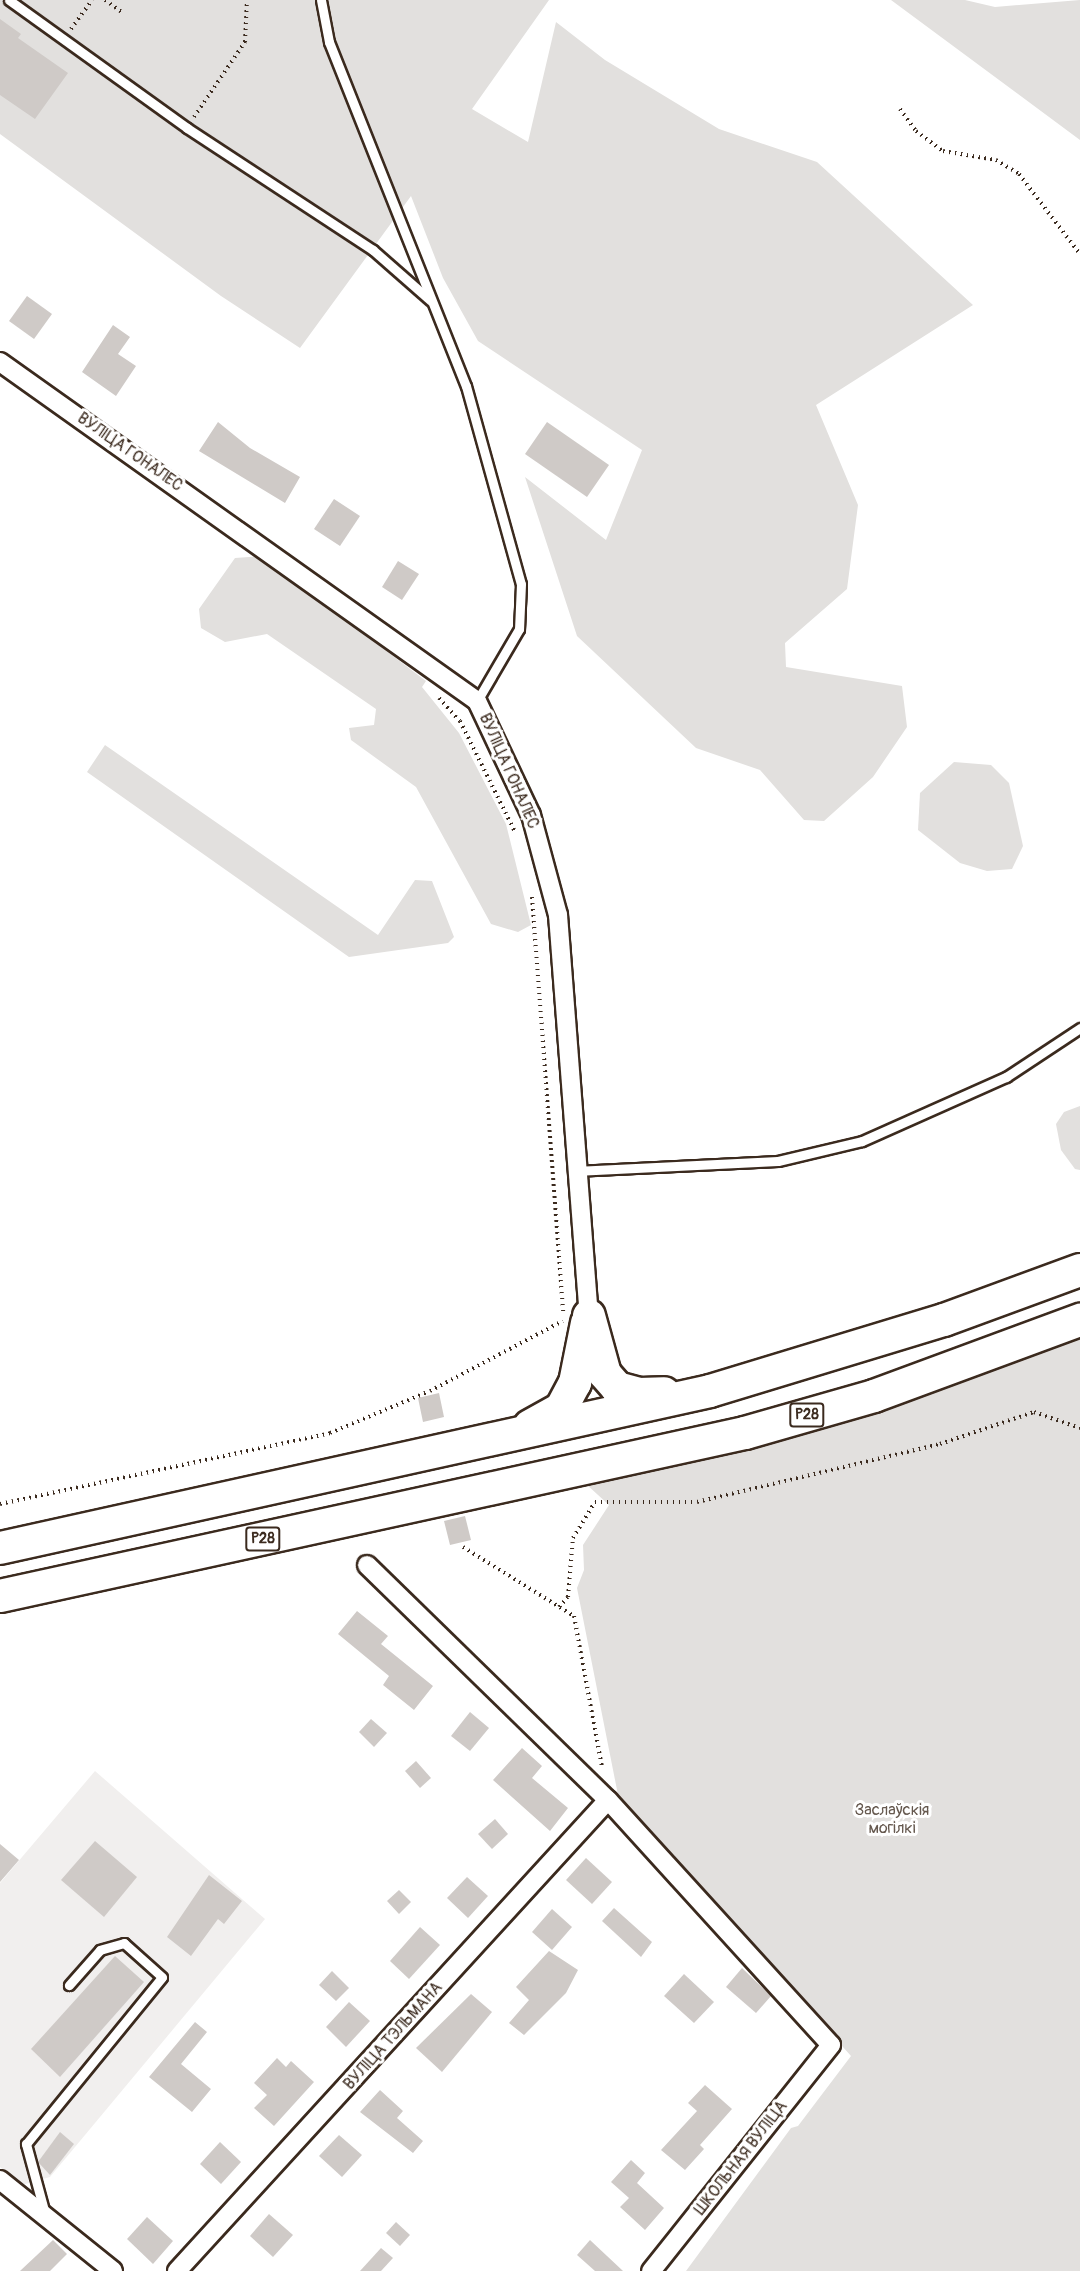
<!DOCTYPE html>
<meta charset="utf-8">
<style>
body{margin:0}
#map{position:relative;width:1080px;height:2271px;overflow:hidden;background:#fff;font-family:Pangolin,sans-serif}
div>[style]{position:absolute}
.built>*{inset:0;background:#f1efee}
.green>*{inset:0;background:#e2e0de}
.building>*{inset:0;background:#cfcac7}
.path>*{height:4px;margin-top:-2px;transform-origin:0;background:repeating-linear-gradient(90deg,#3b2a1e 0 1.5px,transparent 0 6px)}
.roads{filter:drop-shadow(2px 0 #3b2a1e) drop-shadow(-2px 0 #3b2a1e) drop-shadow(0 2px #3b2a1e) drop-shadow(0 -2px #3b2a1e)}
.lane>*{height:9px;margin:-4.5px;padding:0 4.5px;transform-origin:4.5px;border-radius:4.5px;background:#fff}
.street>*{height:18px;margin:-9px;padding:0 9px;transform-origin:9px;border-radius:9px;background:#fff}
.highway>*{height:32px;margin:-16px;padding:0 16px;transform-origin:16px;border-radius:16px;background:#fff}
span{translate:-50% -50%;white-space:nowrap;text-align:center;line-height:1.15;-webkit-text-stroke:6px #fff;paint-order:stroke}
.shield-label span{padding:2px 4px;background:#fff;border:2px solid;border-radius:4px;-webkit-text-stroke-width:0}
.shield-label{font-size:15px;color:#3b2a1e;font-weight:700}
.street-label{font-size:16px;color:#3b2a1e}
.park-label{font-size:16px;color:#65584e}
</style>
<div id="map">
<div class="built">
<div style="clip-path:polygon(95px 1771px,265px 1919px,50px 2177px,22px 2185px,0 2167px,0 1883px)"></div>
</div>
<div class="green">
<div style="clip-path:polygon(0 0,549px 0,472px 109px,528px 142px,556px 22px,605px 60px,719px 129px,817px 162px,973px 305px,816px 405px,858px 505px,847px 589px,785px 643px,786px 667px,902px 686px,907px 727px,873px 777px,824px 821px,804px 820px,760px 770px,696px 748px,577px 636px,525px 477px,606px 540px,642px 450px,478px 341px,443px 278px,411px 196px,300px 348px,221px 296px,0 134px)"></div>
<div style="clip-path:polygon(891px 0,965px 0,995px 7px,1080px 0,1080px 140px)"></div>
<div style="clip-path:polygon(261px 556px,426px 681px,422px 687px,459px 733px,506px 824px,531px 925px,518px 932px,491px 924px,416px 787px,351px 740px,349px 728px,374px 725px,376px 709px,267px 634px,225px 642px,201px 628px,199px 609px,235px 558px)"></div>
<div style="clip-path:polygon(105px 745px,378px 935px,415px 880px,432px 881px,454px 937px,448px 943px,349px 957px,87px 772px)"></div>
<div style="clip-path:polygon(954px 762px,991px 765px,1009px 783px,1023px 846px,1012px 869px,987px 871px,960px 863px,918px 830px,920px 793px)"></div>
<div style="clip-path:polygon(1080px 1106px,1080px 1170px,1075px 1169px,1061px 1150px,1056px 1124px,1064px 1112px)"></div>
<div style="clip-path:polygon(1080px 1335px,1080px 2271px,686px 2271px,791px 2128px,798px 2126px,851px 2056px,618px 1795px,577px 1588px,584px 1570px,583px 1545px,609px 1505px,586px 1484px,848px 1420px)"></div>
</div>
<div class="building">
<div style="clip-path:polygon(0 19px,21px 34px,18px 38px,68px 73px,35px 119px,0 95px)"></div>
<div style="clip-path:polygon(27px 296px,52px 314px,34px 339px,9px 321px)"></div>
<div style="clip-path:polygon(113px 325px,130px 337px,118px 354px,136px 366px,116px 396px,82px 372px)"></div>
<div style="clip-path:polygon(218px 422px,250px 448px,300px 477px,285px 503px,199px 451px)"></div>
<div style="clip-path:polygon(547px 422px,609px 465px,587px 497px,525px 454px)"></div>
<div style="clip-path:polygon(334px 499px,360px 516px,340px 546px,314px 529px)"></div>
<div style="clip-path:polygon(398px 561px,419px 574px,402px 600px,382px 587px)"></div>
<div style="clip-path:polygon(439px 1393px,444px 1417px,423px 1422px,418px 1398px)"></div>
<div style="clip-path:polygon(465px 1516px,471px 1540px,450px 1545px,444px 1521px)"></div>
<div style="clip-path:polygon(357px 1611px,388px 1636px,381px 1644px,433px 1686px,414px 1710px,383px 1685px,389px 1676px,338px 1634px)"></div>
<div style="clip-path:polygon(470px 1712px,489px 1728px,470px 1751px,451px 1736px)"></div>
<div style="clip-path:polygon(371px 1719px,387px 1733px,374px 1747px,359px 1732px)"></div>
<div style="clip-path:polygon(522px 1748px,542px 1766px,532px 1778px,568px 1808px,550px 1831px,493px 1780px)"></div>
<div style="clip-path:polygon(416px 1761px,431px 1778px,420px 1788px,405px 1771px)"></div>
<div style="clip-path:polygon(495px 1819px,508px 1834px,492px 1849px,478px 1834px)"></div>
<div style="clip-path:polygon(95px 1841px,137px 1877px,104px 1917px,61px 1880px)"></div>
<div style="clip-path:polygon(0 1844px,19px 1860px,0 1882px)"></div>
<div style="clip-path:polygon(586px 1858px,612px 1882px,592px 1904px,566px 1880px)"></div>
<div style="clip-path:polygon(209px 1875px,242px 1901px,224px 1924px,218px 1919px,191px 1956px,167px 1937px)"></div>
<div style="clip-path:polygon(467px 1877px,488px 1896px,468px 1918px,447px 1898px)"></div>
<div style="clip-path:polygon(399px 1890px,411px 1902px,399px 1914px,387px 1901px)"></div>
<div style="clip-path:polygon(614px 1908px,652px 1942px,641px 1957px,602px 1921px)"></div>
<div style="clip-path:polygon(552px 1909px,572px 1927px,552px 1950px,532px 1932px)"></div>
<div style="clip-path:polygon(420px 1927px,440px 1945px,409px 1979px,390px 1961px)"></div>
<div style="clip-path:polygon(549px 1951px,578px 1970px,566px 1993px,524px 2035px,509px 2023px,529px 2000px,516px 1987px)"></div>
<div style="clip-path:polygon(115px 1956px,144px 1982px,60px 2077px,31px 2049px)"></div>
<div style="clip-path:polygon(742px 1968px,771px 1996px,756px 2013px,726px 1987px)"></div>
<div style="clip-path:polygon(332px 1971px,349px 1988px,336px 2001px,319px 1985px)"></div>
<div style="clip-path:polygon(684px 1974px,714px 2002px,694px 2023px,664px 1996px)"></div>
<div style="clip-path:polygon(471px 1994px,492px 2012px,442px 2072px,416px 2048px)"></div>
<div style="clip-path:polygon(349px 2002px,370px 2021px,346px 2047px,326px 2027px)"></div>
<div style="clip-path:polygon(195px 2022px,207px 2032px,181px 2064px,211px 2089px,192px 2112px,149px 2077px)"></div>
<div style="clip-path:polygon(277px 2058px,286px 2067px,291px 2061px,314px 2082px,274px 2126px,254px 2108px,267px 2095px,254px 2083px)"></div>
<div style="clip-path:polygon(705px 2085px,732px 2109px,700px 2145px,704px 2149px,685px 2170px,661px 2150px,697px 2111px,688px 2103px)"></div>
<div style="clip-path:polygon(380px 2090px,403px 2111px,397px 2118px,423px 2141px,413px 2153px,360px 2112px)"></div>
<div style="clip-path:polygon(60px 2132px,74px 2144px,50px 2175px,38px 2162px)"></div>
<div style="clip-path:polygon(339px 2135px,362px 2155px,342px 2177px,319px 2156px)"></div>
<div style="clip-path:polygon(220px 2142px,241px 2162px,221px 2184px,200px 2164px)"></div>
<div style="clip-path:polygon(631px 2160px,645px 2173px,637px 2183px,664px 2208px,645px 2230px,620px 2207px,629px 2198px,611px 2182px)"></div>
<div style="clip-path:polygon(269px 2214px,293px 2235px,273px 2257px,250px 2236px)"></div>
<div style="clip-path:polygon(147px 2217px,173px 2241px,153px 2264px,127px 2239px)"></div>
<div style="clip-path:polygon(396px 2222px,410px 2235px,400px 2246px,386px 2233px)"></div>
<div style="clip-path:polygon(53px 2240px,67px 2254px,50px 2271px,20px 2271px)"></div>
<div style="clip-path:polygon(590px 2240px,623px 2271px,595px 2271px,577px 2255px)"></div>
<div style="clip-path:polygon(381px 2248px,393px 2258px,381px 2271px,360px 2271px)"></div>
</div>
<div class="path">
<div style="left:105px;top:0;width:22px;rotate:36deg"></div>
<div style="left:71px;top:29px;width:36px;rotate:-54deg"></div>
<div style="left:900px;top:109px;width:27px;rotate:54deg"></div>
<div style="left:916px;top:131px;width:34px;rotate:37deg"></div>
<div style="left:943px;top:151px;width:54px;rotate:9.6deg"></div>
<div style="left:996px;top:160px;width:27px;rotate:31deg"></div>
<div style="left:1019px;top:174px;width:101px;rotate:52.7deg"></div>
<div style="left:194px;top:117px;width:91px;rotate:-55.8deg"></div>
<div style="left:245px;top:42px;width:42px;rotate:-87.3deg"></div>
<div style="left:439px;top:698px;width:31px;rotate:48deg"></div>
<div style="left:460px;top:721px;width:124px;rotate:63.6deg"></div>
<div style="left:532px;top:897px;width:418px;rotate:85.7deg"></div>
<div style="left:0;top:1504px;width:338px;rotate:-12.1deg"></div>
<div style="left:330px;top:1433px;width:108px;rotate:-22.8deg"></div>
<div style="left:430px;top:1391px;width:150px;rotate:-27.8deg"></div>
<div style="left:463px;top:1547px;width:131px;rotate:31.9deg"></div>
<div style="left:574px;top:1616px;width:154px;rotate:79.5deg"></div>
<div style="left:559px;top:1607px;width:13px;rotate:-48deg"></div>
<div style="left:568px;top:1597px;width:59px;rotate:-85.2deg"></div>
<div style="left:573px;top:1538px;width:42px;rotate:-58.6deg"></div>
<div style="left:595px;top:1502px;width:102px"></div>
<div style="left:697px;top:1502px;width:250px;rotate:-13.4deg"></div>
<div style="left:940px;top:1444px;width:99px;rotate:-18.8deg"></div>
<div style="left:1034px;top:1412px;width:49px;rotate:19.2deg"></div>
</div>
<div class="roads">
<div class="lane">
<div style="left:9px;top:0;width:219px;rotate:35.7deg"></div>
<div style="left:187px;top:128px;width:222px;rotate:33.3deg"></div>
<div style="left:373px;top:250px;width:76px;rotate:41.3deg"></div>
<div style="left:321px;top:0;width:43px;rotate:79.2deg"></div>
<div style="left:329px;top:42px;width:370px;rotate:68.3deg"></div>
<div style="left:466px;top:386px;width:205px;rotate:74.5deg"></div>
<div style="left:521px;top:584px;width:45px;rotate:92.5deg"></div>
<div style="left:519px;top:629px;width:83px;rotate:120.3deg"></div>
<div style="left:575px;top:1171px;width:203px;rotate:-2.8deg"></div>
<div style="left:778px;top:1161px;width:86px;rotate:-13.4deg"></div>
<div style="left:862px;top:1141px;width:158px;rotate:-24deg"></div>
<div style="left:1006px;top:1077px;width:89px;rotate:-33.5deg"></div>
<div style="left:45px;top:2214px;width:73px;rotate:-105.2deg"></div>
<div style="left:26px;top:2144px;width:215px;rotate:-50.8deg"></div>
<div style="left:162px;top:1977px;width:51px;rotate:-138.2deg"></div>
<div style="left:124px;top:1943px;width:25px;rotate:164deg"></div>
<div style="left:100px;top:1950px;width:47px;rotate:131.5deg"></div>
</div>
<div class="street">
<div style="left:0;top:362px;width:585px;rotate:35.4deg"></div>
<div style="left:477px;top:701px;width:126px;rotate:64.7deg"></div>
<div style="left:531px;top:815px;width:104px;rotate:74.9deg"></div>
<div style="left:558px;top:915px;width:402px;rotate:85.6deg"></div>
<div style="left:367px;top:1565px;width:337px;rotate:44.3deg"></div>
<div style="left:608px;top:1800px;width:331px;rotate:47.7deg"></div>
<div style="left:831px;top:2045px;width:289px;rotate:128.5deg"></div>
<div style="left:0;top:2180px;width:145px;rotate:38.8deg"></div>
<div style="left:177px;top:2271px;width:638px;rotate:-47.54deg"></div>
</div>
<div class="highway">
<div style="left:589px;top:1316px;width:60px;rotate:74.6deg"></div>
<div style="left:605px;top:1374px;width:18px;rotate:49deg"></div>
<div style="left:617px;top:1388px;width:23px;rotate:15deg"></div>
<div style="left:639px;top:1394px;width:25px;rotate:-2deg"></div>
<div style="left:530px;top:1426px;width:35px;rotate:-29deg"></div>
<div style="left:561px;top:1409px;width:30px;rotate:-62deg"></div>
<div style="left:575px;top:1383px;width:61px;rotate:-78.7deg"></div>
<div style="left:0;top:1548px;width:727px;rotate:-12.47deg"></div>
<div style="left:710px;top:1391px;width:245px;rotate:-16.9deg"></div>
<div style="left:944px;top:1320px;width:145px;rotate:-20.2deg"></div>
<div style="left:0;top:1596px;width:763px;rotate:-12.34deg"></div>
<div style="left:745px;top:1433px;width:134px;rotate:-16deg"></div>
<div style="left:874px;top:1396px;width:220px;rotate:-20.3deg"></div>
</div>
</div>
<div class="shield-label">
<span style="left:807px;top:1415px">Р28</span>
<span style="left:263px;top:1539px">Р28</span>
</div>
<div class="street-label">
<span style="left:130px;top:452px;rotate:35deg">ВУЛІЦА ГОНАЛЕС</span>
<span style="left:509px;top:771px;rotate:66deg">ВУЛІЦА ГОНАЛЕС</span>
<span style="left:393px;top:2036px;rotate:-48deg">ВУЛІЦА ТЭЛЬМАНА</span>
<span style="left:741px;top:2158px;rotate:-52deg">ШКОЛЬНАЯ ВУЛІЦА</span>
</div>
<div class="park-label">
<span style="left:892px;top:1819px">Заслаўскія<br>могілкі</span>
</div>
</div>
